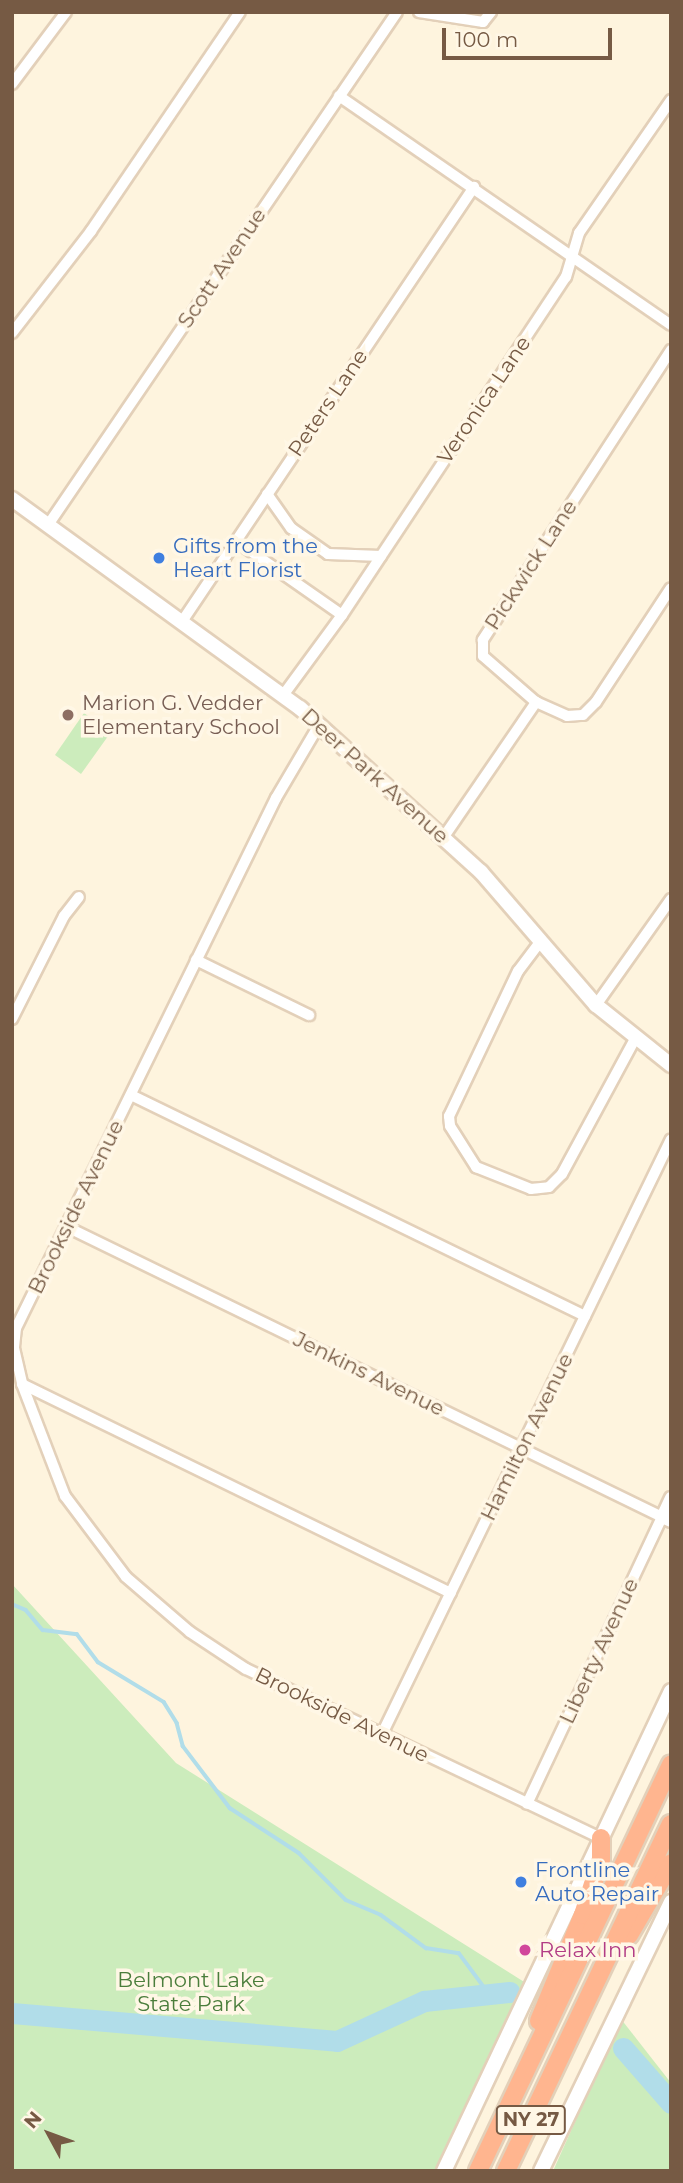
<!DOCTYPE html>
<style>
body{margin:0}
#map{position:relative;width:683px;height:2183px;overflow:hidden;background:#fef4de;font-family:Montserrat,sans-serif}
div>[style]{position:absolute}
.green>*{inset:0;background:#ccecbc}
.stream>*{height:3.5px;margin:-1.75px;padding:0 1.75px;transform-origin:1.75px;border-radius:1.75px;background:#b1dde9}
.river>*{height:21px;margin:-10.5px;padding:0 10.5px;transform-origin:10.5px;border-radius:10.5px;background:#b1dde9}
.roads{filter:drop-shadow(2px 0 #e3d0b9) drop-shadow(-2px 0 #e3d0b9) drop-shadow(0 2px #e3d0b9) drop-shadow(0 -2px #e3d0b9)}
.minor>*{height:10px;margin:-5px;padding:0 5px;transform-origin:5px;border-radius:5px;background:#fff}
.tertiary>*{height:12px;margin:-6px;padding:0 6px;transform-origin:6px;border-radius:6px;background:#fff}
.secondary>*{height:14px;margin:-7px;padding:0 7px;transform-origin:7px;border-radius:7px;background:#fff}
.motorway>*{height:18px;margin:-9px;padding:0 9px;transform-origin:9px;border-radius:9px;background:#ffb58f}
.dots>*{width:19px;height:19px;translate:-50% -50%;box-sizing:border-box;border:4px solid #fff7e6;border-radius:50%}
span{translate:-50% -50%;white-space:nowrap;text-align:center;line-height:1.15;-webkit-text-stroke:7px #fff7e6;paint-order:stroke}
.shield-label span{padding:2px 5px;background:#fff7e6;border:2px solid;border-radius:5px;-webkit-text-stroke-width:0}
.shield-label{font-size:19px;color:#765a44;font-weight:700}
.street-label{font-size:21px;color:#765a44}
.shop-label{font-size:21px;color:#366cbe}
.left{translate:0 -50%;text-align:left}
.education-label{font-size:21px;color:#785e54}
.hotel-label{font-size:21px;color:#b23c85}
.park-label{font-size:21px;color:#4a7d3b}
.frame{position:absolute;inset:0;border:14px solid #765a44;pointer-events:none}
.north{position:absolute;left:14px;top:2099px;width:70px;height:70px;-webkit-text-stroke:5px #fff7e6;paint-order:stroke;rotate:311deg;font-size:19px;font-weight:700;line-height:28px;text-align:center;color:#765a44}
.north::after{content:'';display:block;margin:auto;width:24px;height:32px;background:#765a44;clip-path:polygon(50% 0,100% 100%,50% 72%,0 100%)}
.scale{position:absolute;left:442px;top:28px;width:170px;height:32px;box-sizing:border-box;border:4px solid #765a44;border-top:0;padding-left:9px;font-size:21px;line-height:24px;white-space:nowrap;color:#765a44;-webkit-text-stroke:5px #fff7e6;paint-order:stroke}
</style>
<div id="map">
<div class="green">
<div style="clip-path:polygon(84px 713px,111px 732px,81px 774px,55px 755px)"></div>
<div style="clip-path:polygon(12px 1584px,176px 1763px,529px 1985px,436px 2171px,12px 2171px)"></div>
<div style="clip-path:polygon(621px 2019px,671px 2083px,671px 2171px,553px 2171px)"></div>
</div>
<div class="stream">
<div style="left:12px;top:1604px;width:15px;rotate:23deg"></div>
<div style="left:26px;top:1610px;width:26px;rotate:50deg"></div>
<div style="left:43px;top:1630px;width:34px;rotate:7deg"></div>
<div style="left:77px;top:1634px;width:35px;rotate:53deg"></div>
<div style="left:98px;top:1662px;width:77px;rotate:31.2deg"></div>
<div style="left:164px;top:1702px;width:25px;rotate:58deg"></div>
<div style="left:177px;top:1723px;width:24px;rotate:75deg"></div>
<div style="left:183px;top:1746px;width:78px;rotate:52.8deg"></div>
<div style="left:230px;top:1808px;width:82px;rotate:33.1deg"></div>
<div style="left:299px;top:1853px;width:66px;rotate:45deg"></div>
<div style="left:346px;top:1900px;width:38px;rotate:23deg"></div>
<div style="left:381px;top:1915px;width:56px;rotate:36.3deg"></div>
<div style="left:426px;top:1948px;width:33px;rotate:9deg"></div>
<div style="left:459px;top:1953px;width:52px;rotate:53.6deg"></div>
</div>
<div class="river">
<div style="left:12px;top:2013px;width:326px;rotate:4.9deg"></div>
<div style="left:337px;top:2041px;width:96px;rotate:-24.7deg"></div>
<div style="left:424px;top:2001px;width:86px;rotate:-6deg"></div>
<div style="left:623px;top:2048px;width:73px;rotate:48.9deg"></div>
</div>
<div class="roads">
<div class="minor">
<div style="left:419px;top:12px;width:65px;rotate:8.9deg"></div>
<div style="left:483px;top:22px;width:13px;rotate:-51deg"></div>
<div style="left:12px;top:84px;width:90px;rotate:-53.1deg"></div>
<div style="left:339px;top:96px;width:403px;rotate:34.6deg"></div>
<div style="left:12px;top:333px;width:129px;rotate:-52.2deg"></div>
<div style="left:91px;top:231px;width:265px;rotate:-55.8deg"></div>
<div style="left:671px;top:350px;width:346px;rotate:123deg"></div>
<div style="left:483px;top:640px;width:16px;rotate:90deg"></div>
<div style="left:483px;top:656px;width:70px;rotate:41deg"></div>
<div style="left:536px;top:702px;width:34px;rotate:24deg"></div>
<div style="left:567px;top:716px;width:16px;rotate:-4deg"></div>
<div style="left:583px;top:715px;width:18px;rotate:-45deg"></div>
<div style="left:596px;top:702px;width:136px;rotate:-56.7deg"></div>
<div style="left:267px;top:494px;width:42px;rotate:54.8deg"></div>
<div style="left:291px;top:528px;width:45px;rotate:35.1deg"></div>
<div style="left:328px;top:554px;width:53px;rotate:2.2deg"></div>
<div style="left:48px;top:525px;width:620px;rotate:-55.77deg"></div>
<div style="left:236px;top:541px;width:129px;rotate:34.9deg"></div>
<div style="left:183px;top:620px;width:522px;rotate:-56.1deg"></div>
<div style="left:284px;top:694px;width:98px;rotate:-53.7deg"></div>
<div style="left:342px;top:615px;width:405px;rotate:-56.5deg"></div>
<div style="left:566px;top:277px;width:46px;rotate:-73.5deg"></div>
<div style="left:579px;top:233px;width:162px;rotate:-55.3deg"></div>
<div style="left:319px;top:725px;width:85px;rotate:120.5deg"></div>
<div style="left:276px;top:798px;width:590px;rotate:116.13deg"></div>
<div style="left:16px;top:1328px;width:20px;rotate:96deg"></div>
<div style="left:14px;top:1348px;width:37px;rotate:77deg"></div>
<div style="left:22px;top:1384px;width:120px;rotate:69deg"></div>
<div style="left:65px;top:1496px;width:101px;rotate:53deg"></div>
<div style="left:126px;top:1577px;width:84px;rotate:40.7deg"></div>
<div style="left:190px;top:1632px;width:67px;rotate:33.5deg"></div>
<div style="left:246px;top:1669px;width:393px;rotate:25.5deg"></div>
<div style="left:443px;top:838px;width:165px;rotate:-55.6deg"></div>
<div style="left:540px;top:942px;width:36px;rotate:127deg"></div>
<div style="left:518px;top:971px;width:161px;rotate:115.4deg"></div>
<div style="left:449px;top:1116px;width:10px;rotate:84deg"></div>
<div style="left:450px;top:1126px;width:49px;rotate:57.6deg"></div>
<div style="left:476px;top:1167px;width:59px;rotate:21.8deg"></div>
<div style="left:531px;top:1189px;width:18px;rotate:-6deg"></div>
<div style="left:549px;top:1187px;width:18px;rotate:-45deg"></div>
<div style="left:562px;top:1174px;width:153px;rotate:-61.6deg"></div>
<div style="left:196px;top:960px;width:126px;rotate:26deg"></div>
<div style="left:596px;top:1005px;width:130px;rotate:-54.7deg"></div>
<div style="left:12px;top:1019px;width:115px;rotate:-63.2deg"></div>
<div style="left:64px;top:916px;width:24px;rotate:-52deg"></div>
<div style="left:131px;top:1095px;width:505px;rotate:25.96deg"></div>
<div style="left:67px;top:1227px;width:662px;rotate:25.98deg"></div>
<div style="left:662px;top:1517px;width:317px;rotate:115.2deg"></div>
<div style="left:22px;top:1384px;width:477px;rotate:26deg"></div>
<div style="left:382px;top:1734px;width:661px;rotate:-64.09deg"></div>
</div>
<div class="tertiary">
<div style="left:671px;top:1498px;width:21px;rotate:115deg"></div>
<div style="left:662px;top:1517px;width:10px;rotate:24deg"></div>
</div>
<div class="secondary">
<div style="left:12px;top:499px;width:356px;rotate:36deg"></div>
<div style="left:300px;top:708px;width:244px;rotate:42.2deg"></div>
<div style="left:481px;top:872px;width:176px;rotate:49.2deg"></div>
<div style="left:596px;top:1005px;width:96px;rotate:38.7deg"></div>
<div style="left:444px;top:2171px;width:531px;rotate:-64.69deg"></div>
<div style="left:541px;top:2171px;width:299px;rotate:-64.2deg"></div>
</div>
<div class="motorway">
<div style="left:629px;top:1935px;width:83px;rotate:-59.7deg"></div>
<div style="left:539px;top:2021px;width:115px;rotate:-67.5deg"></div>
<div style="left:583px;top:1915px;width:59px;rotate:-72.2deg"></div>
<div style="left:601px;top:1859px;width:21px;rotate:-90deg"></div>
<div style="left:478px;top:2171px;width:450px;rotate:-64.6deg"></div>
<div style="left:506px;top:2171px;width:384px;rotate:-64.6deg"></div>
</div>
</div>
<div class="dots">
<div style="left:159px;top:558px;background:#3f7fe0"></div>
<div style="left:68px;top:715px;background:#8d6e63"></div>
<div style="left:521px;top:1882px;background:#3f7fe0"></div>
<div style="left:525px;top:1950px;background:#d1479c"></div>
</div>
<div class="shield-label">
<span style="left:531px;top:2120px">NY 27</span>
</div>
<div class="street-label">
<span style="left:222px;top:268px;rotate:-56deg">Scott Avenue</span>
<span style="left:484px;top:400px;rotate:-56deg">Veronica Lane</span>
<span style="left:328px;top:403px;rotate:-56deg">Peters Lane</span>
<span style="left:531px;top:565px;rotate:-57deg">Pickwick Lane</span>
<span style="left:375px;top:776px;rotate:42deg">Deer Park Avenue</span>
<span style="left:76px;top:1207px;rotate:-64deg">Brookside Avenue</span>
<span style="left:369px;top:1374px;rotate:26deg">Jenkins Avenue</span>
<span style="left:527px;top:1437px;rotate:-64deg">Hamilton Avenue</span>
<span style="left:599px;top:1651px;rotate:-65deg">Liberty Avenue</span>
<span style="left:342px;top:1715px;rotate:26deg">Brookside Avenue</span>
</div>
<div class="shop-label">
<span class="left" style="left:173px;top:558px">Gifts from the<br>Heart Florist</span>
<span class="left" style="left:535px;top:1882px">Frontline<br>Auto Repair</span>
</div>
<div class="education-label">
<span class="left" style="left:82px;top:715px">Marion G. Vedder<br>Elementary School</span>
</div>
<div class="hotel-label">
<span class="left" style="left:539px;top:1950px">Relax Inn</span>
</div>
<div class="park-label">
<span style="left:191px;top:1992px">Belmont Lake<br>State Park</span>
</div>
<div class="frame"></div>
<div class="north">N</div>
<div class="scale">100 m</div>
</div>
